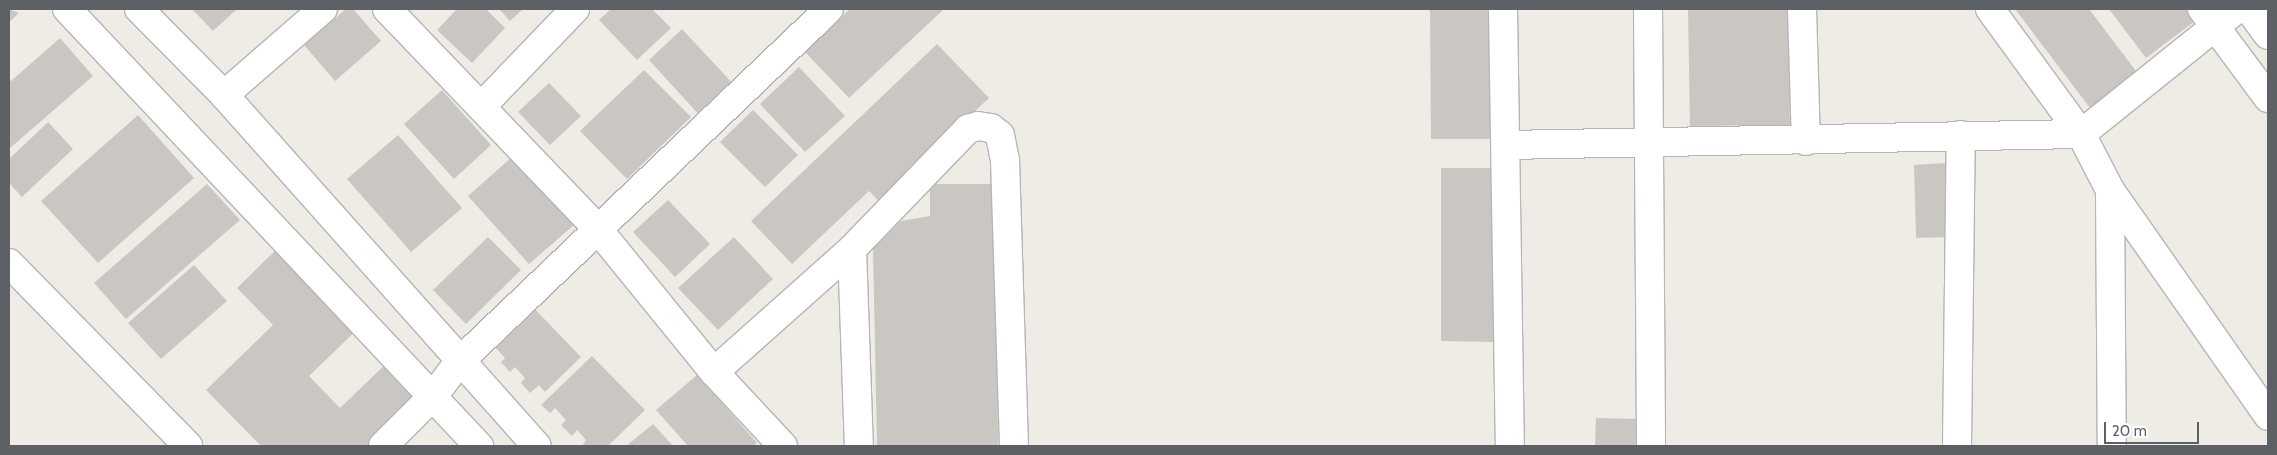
<!DOCTYPE html>
<style>
body{margin:0}
#map{position:relative;width:2277px;height:455px;overflow:hidden;background:#efece6;font-family:Cabin,sans-serif}
div>[style]{position:absolute}
.building>*{inset:0;background:#cac7c2}
.roads{filter:drop-shadow(1px 0 #b3b6b9) drop-shadow(-1px 0 #b3b6b9) drop-shadow(0 1px #b3b6b9) drop-shadow(0 -1px #b3b6b9)}
.minor>*{height:28px;margin:-14px;padding:0 14px;transform-origin:14px;border-radius:14px;background:#fff}
span{translate:-50% -50%;white-space:nowrap;text-align:center;line-height:1.15;-webkit-text-stroke:4px #fff;paint-order:stroke}
.frame{position:absolute;inset:0;border:10px solid #5d6165;pointer-events:none}
.scale{position:absolute;left:2104px;top:422px;width:95px;height:22px;box-sizing:border-box;border:2px solid #5d6165;border-top:0;padding-left:6px;font-size:15px;line-height:18px;white-space:nowrap;color:#5d6165;-webkit-text-stroke:4px #fff;paint-order:stroke}
</style>
<div id="map">
<div class="building">
<div style="clip-path:polygon(9px 9px,19px 13px,9px 22px)"></div>
<div style="clip-path:polygon(192px 9px,237px 9px,213px 31px)"></div>
<div style="clip-path:polygon(346px 9px,353px 9px,381px 41px,335px 81px,304px 45px)"></div>
<div style="clip-path:polygon(457px 9px,486px 9px,505px 28px,472px 63px,437px 30px)"></div>
<div style="clip-path:polygon(499px 9px,523px 9px,510px 21px)"></div>
<div style="clip-path:polygon(611px 9px,652px 9px,671px 28px,637px 60px,599px 20px)"></div>
<div style="clip-path:polygon(850px 9px,944px 9px,849px 98px,805px 52px)"></div>
<div style="clip-path:polygon(1430px 9px,1490px 9px,1492px 139px,1431px 139px)"></div>
<div style="clip-path:polygon(1688px 9px,1788px 9px,1790px 125px,1690px 126px)"></div>
<div style="clip-path:polygon(2015px 9px,2089px 9px,2136px 71px,2090px 108px)"></div>
<div style="clip-path:polygon(2109px 9px,2186px 9px,2195px 21px,2146px 58px)"></div>
<div style="clip-path:polygon(682px 29px,736px 87px,702px 118px,649px 60px)"></div>
<div style="clip-path:polygon(60px 38px,93px 76px,9px 149px,9px 79px,11px 81px)"></div>
<div style="clip-path:polygon(937px 44px,989px 98px,879px 201px,869px 191px,792px 264px,751px 221px)"></div>
<div style="clip-path:polygon(799px 67px,845px 116px,805px 152px,760px 104px)"></div>
<div style="clip-path:polygon(644px 70px,691px 117px,627px 179px,580px 131px)"></div>
<div style="clip-path:polygon(549px 83px,581px 116px,550px 145px,518px 112px)"></div>
<div style="clip-path:polygon(442px 90px,491px 145px,454px 179px,404px 124px)"></div>
<div style="clip-path:polygon(753px 110px,798px 155px,765px 187px,720px 142px)"></div>
<div style="clip-path:polygon(138px 115px,194px 178px,98px 263px,41px 201px)"></div>
<div style="clip-path:polygon(48px 122px,73px 149px,22px 197px,9px 183px,9px 159px)"></div>
<div style="clip-path:polygon(398px 135px,462px 208px,411px 252px,347px 179px)"></div>
<div style="clip-path:polygon(513px 156px,575px 224px,529px 264px,468px 196px)"></div>
<div style="clip-path:polygon(1946px 163px,1949px 237px,1916px 238px,1914px 165px)"></div>
<div style="clip-path:polygon(1441px 168px,1494px 168px,1494px 342px,1441px 341px)"></div>
<div style="clip-path:polygon(207px 184px,240px 220px,126px 319px,94px 283px)"></div>
<div style="clip-path:polygon(930px 184px,996px 184px,998px 446px,877px 446px,873px 249px,901px 221px,930px 216px)"></div>
<div style="clip-path:polygon(668px 200px,710px 244px,675px 277px,633px 232px)"></div>
<div style="clip-path:polygon(488px 237px,521px 270px,466px 324px,433px 290px)"></div>
<div style="clip-path:polygon(734px 237px,773px 279px,718px 330px,678px 288px)"></div>
<div style="clip-path:polygon(284px 242px,364px 323px,309px 376px,340px 408px,392px 358px,424px 392px,368px 446px,261px 446px,206px 390px,273px 325px,237px 288px)"></div>
<div style="clip-path:polygon(194px 265px,227px 301px,161px 359px,128px 323px)"></div>
<div style="clip-path:polygon(527px 301px,581px 357px,545px 392px,539px 385px,530px 393px,521px 383px,525px 378px,515px 367px,510px 372px,501px 362px,505px 358px,494px 346px)"></div>
<div style="clip-path:polygon(592px 356px,645px 410px,608px 446px,582px 446px,586px 440px,577px 430px,572px 436px,561px 425px,566px 420px,555px 408px,550px 413px,541px 405px)"></div>
<div style="clip-path:polygon(697px 375px,757px 443px,753px 446px,688px 446px,656px 410px)"></div>
<div style="clip-path:polygon(1596px 418px,1640px 419px,1639px 446px,1595px 446px)"></div>
<div style="clip-path:polygon(653px 424px,673px 446px,626px 446px)"></div>
</div>
<div class="roads">
<div class="minor">
<div style="left:67px;top:9px;width:601px;rotate:46.69deg"></div>
<div style="left:139px;top:9px;width:121px;rotate:45.3deg"></div>
<div style="left:224px;top:95px;width:470px;rotate:48.3deg"></div>
<div style="left:387px;top:9px;width:302px;rotate:46.2deg"></div>
<div style="left:596px;top:227px;width:187px;rotate:50.9deg"></div>
<div style="left:714px;top:372px;width:101px;rotate:47deg"></div>
<div style="left:1503px;top:9px;width:437px;rotate:89.1deg"></div>
<div style="left:1648px;top:9px;width:437px;rotate:89.6deg"></div>
<div style="left:1802px;top:9px;width:132px;rotate:88.3deg"></div>
<div style="left:1990px;top:9px;width:155px;rotate:53.9deg"></div>
<div style="left:2081px;top:134px;width:63px;rotate:62.6deg"></div>
<div style="left:2110px;top:190px;width:276px;rotate:55deg"></div>
<div style="left:2202px;top:9px;width:111px;rotate:53.4deg"></div>
<div style="left:2249px;top:9px;width:32px;rotate:54deg"></div>
<div style="left:224px;top:95px;width:131px;rotate:-41deg"></div>
<div style="left:481px;top:107px;width:136px;rotate:-46.2deg"></div>
<div style="left:1506px;top:145px;width:575px;rotate:-1.1deg"></div>
<div style="left:2081px;top:134px;width:200px;rotate:-38.7deg"></div>
<div style="left:2110px;top:190px;width:256px;rotate:89.6deg"></div>
<div style="left:852px;top:249px;width:197px;rotate:88deg"></div>
<div style="left:9px;top:263px;width:256px;rotate:45.6deg"></div>
<div style="left:714px;top:372px;width:185px;rotate:-41.7deg"></div>
<div style="left:852px;top:249px;width:167px;rotate:-46deg"></div>
<div style="left:968px;top:129px;width:10px;rotate:-17deg"></div>
<div style="left:978px;top:126px;width:13px;rotate:9deg"></div>
<div style="left:991px;top:128px;width:11px;rotate:38deg"></div>
<div style="left:1000px;top:135px;width:25px;rotate:79deg"></div>
<div style="left:1005px;top:160px;width:286px;rotate:88.2deg"></div>
<div style="left:383px;top:446px;width:72px;rotate:-45deg"></div>
<div style="left:434px;top:395px;width:41px;rotate:-52.9deg"></div>
<div style="left:459px;top:362px;width:511px;rotate:-43.65deg"></div>
<div style="left:1957px;top:446px;width:311px;rotate:-89.3deg"></div>
</div>
</div>
<div class="frame"></div>
<div class="scale">20 m</div>
</div>
